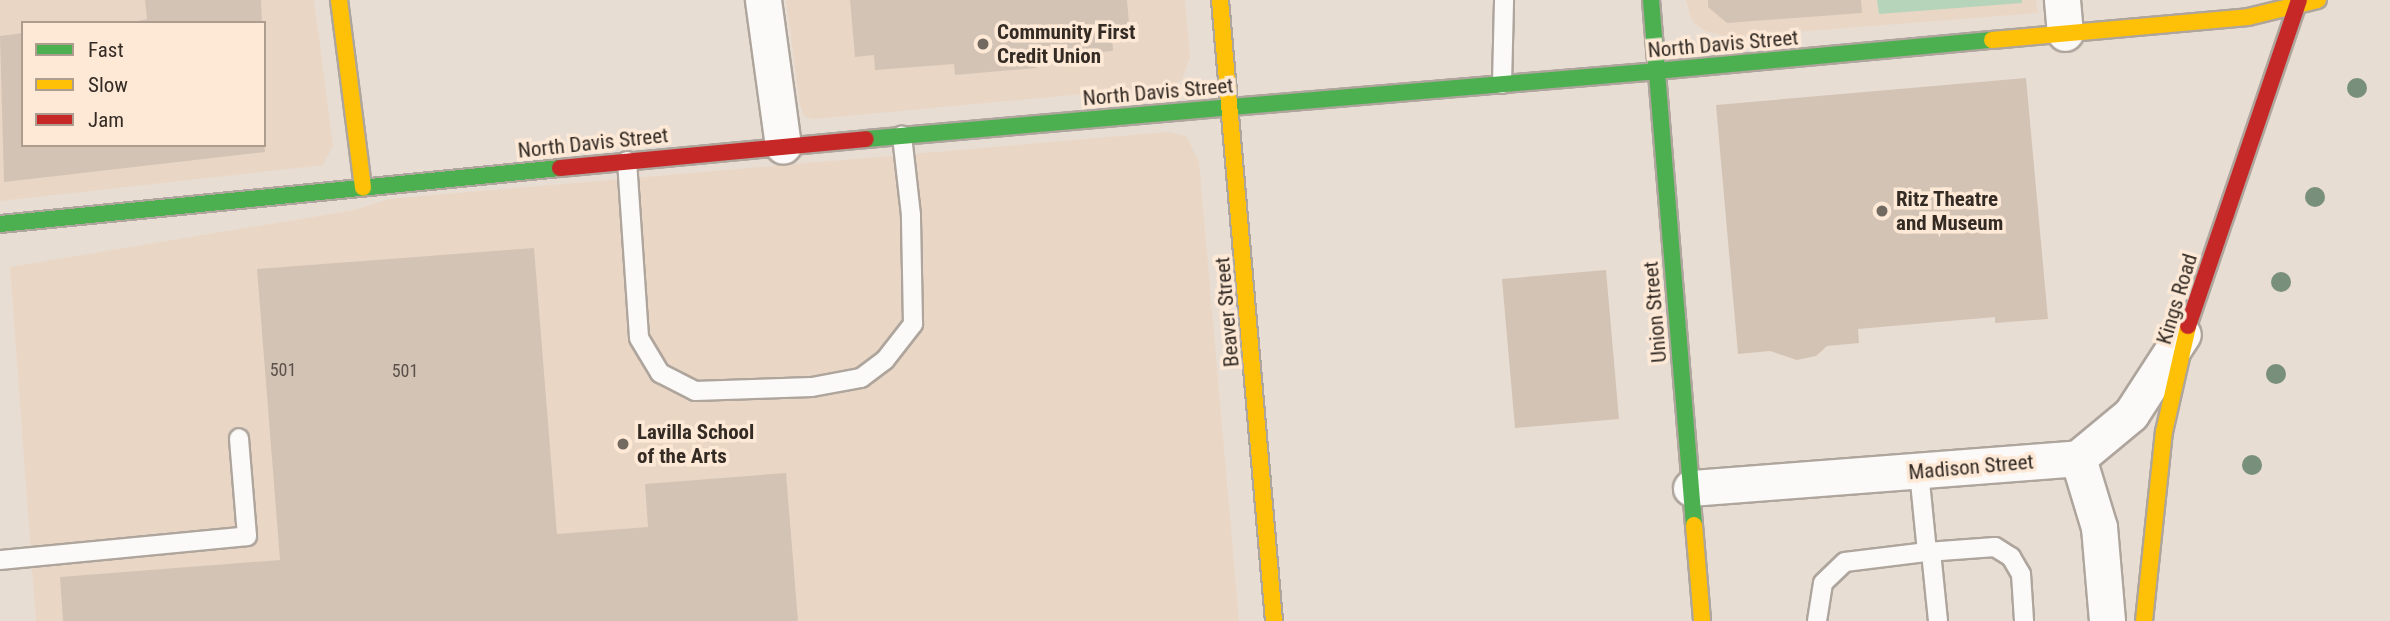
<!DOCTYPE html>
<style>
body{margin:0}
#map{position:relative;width:2390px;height:621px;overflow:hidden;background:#e8ddd3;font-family:"Roboto Condensed",sans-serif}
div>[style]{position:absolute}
.built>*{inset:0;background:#ead6c5}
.green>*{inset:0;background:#b5d4ba}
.building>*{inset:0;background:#d3c3b5}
.roads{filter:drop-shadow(2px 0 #aea59d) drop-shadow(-2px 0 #aea59d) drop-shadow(0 2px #aea59d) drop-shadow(0 -2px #aea59d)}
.lane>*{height:18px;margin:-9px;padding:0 9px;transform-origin:9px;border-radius:9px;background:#fcfaf8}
.street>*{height:35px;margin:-17.5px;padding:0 17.5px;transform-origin:17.5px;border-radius:17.5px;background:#fcfaf8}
.fast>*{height:16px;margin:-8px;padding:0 8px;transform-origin:8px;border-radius:8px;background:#4caf50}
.slow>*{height:16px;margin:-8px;padding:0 8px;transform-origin:8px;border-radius:8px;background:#ffc107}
.jam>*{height:16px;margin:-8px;padding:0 8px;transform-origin:8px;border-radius:8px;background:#c62828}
.trees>*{width:20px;height:20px;margin:-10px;border-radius:50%;background:#788f7c}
.dots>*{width:19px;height:19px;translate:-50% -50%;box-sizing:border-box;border:4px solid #fee9d7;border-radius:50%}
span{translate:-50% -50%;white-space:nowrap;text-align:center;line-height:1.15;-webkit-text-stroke:7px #fee9d7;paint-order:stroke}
.number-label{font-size:18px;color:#5b5148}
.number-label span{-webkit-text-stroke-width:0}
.poi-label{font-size:21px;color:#332b24;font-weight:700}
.left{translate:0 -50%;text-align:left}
.street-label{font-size:21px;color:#332b24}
.legend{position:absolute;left:21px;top:21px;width:245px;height:126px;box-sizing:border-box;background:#fee9d7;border:2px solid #ad9d8f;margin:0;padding:9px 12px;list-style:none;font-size:21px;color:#332b24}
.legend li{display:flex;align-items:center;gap:14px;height:35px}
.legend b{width:35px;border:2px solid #ad9d8f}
</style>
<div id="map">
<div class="built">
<div style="clip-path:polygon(evenodd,0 0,314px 0,333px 146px,323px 165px,0 201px,0 0,23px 23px,264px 23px,264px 145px,23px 145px,23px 23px)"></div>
<div style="clip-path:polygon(786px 0,1185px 0,1190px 57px,1182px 80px,1169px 86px,813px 119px,804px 116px,800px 104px)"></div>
<div style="clip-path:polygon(1686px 0,2036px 0,2038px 13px,1730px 37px,1705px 31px,1692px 21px)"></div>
<div style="clip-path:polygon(1168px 132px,1186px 136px,1199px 162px,1239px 621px,36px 621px,10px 267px,355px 210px,389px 199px)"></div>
</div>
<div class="green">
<div style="clip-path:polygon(1877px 0,2022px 0,2022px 3px,1879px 14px)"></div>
</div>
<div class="building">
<div style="clip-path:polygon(145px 0,261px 0,262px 23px,127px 23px,147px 19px)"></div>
<div style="clip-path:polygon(850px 0,1127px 0,1130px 35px,1112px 36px,1113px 51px,1037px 58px,1037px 68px,955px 75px,954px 64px,875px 70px,874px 55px,855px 57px)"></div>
<div style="clip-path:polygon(1708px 0,1861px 0,1862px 13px,1727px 23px,1708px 7px)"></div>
<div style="clip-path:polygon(23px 33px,23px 145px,264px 145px,265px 152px,4px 182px,0 36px)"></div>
<div style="clip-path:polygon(2026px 78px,2048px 319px,1995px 323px,1995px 317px,1858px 329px,1859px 343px,1827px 346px,1816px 356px,1797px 360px,1770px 351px,1738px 354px,1716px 105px)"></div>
<div style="clip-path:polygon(534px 248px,557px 534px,648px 527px,645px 484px,786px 473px,798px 621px,63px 621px,60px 577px,280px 560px,257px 269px)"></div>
<div style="clip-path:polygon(1606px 270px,1619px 419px,1515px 428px,1502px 279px)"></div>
</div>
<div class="roads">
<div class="lane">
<div style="left:1502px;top:84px;width:84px;rotate:-88.6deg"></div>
<div style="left:627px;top:161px;width:177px;rotate:86.1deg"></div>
<div style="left:639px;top:338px;width:41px;rotate:59deg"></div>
<div style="left:660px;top:373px;width:39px;rotate:27deg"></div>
<div style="left:695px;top:391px;width:117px;rotate:-2deg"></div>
<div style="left:812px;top:387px;width:50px;rotate:-10.4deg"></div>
<div style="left:861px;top:378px;width:30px;rotate:-37deg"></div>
<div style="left:885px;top:360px;width:46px;rotate:-52.1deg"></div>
<div style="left:913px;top:324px;width:109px;rotate:-91.1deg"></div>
<div style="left:911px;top:215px;width:80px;rotate:-96.5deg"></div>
<div style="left:1927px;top:552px;width:68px;rotate:-4.2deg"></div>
<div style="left:1995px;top:547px;width:19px;rotate:32deg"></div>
<div style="left:2011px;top:557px;width:20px;rotate:60deg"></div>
<div style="left:2021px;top:574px;width:47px;rotate:86.3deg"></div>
<div style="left:1931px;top:552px;width:69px;rotate:84.2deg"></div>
<div style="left:0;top:560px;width:248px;rotate:-5.5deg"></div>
<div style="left:247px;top:536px;width:98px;rotate:-94.7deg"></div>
<div style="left:1817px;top:621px;width:38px;rotate:-81deg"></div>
<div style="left:1823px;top:583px;width:30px;rotate:-44deg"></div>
<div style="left:1845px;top:562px;width:83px;rotate:-7deg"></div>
<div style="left:1927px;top:552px;width:80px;rotate:-95.7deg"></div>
</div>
<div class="street">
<div style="left:763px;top:0;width:147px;rotate:82.2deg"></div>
<div style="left:2062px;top:0;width:33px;rotate:85deg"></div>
<div style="left:2078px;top:458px;width:72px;rotate:73.1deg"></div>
<div style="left:2099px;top:527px;width:94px;rotate:85.1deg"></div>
<div style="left:1691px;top:488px;width:388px;rotate:-4.4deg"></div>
<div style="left:2078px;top:458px;width:69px;rotate:-39.7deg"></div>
<div style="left:2131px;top:414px;width:95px;rotate:-57deg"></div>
</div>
<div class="fast">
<div style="left:1651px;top:0;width:527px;rotate:85.32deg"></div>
<div style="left:1656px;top:71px;width:337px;rotate:-5.3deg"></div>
<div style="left:1230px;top:107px;width:428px;rotate:-4.8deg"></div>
<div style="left:866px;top:139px;width:365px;rotate:-5deg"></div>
<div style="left:0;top:224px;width:563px;rotate:-5.71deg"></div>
</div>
<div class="slow">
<div style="left:339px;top:0;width:189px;rotate:82.7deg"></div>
<div style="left:1220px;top:0;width:623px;rotate:85.03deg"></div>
<div style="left:1992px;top:40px;width:257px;rotate:-5.1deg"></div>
<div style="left:2248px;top:17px;width:72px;rotate:-13.7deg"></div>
<div style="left:1694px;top:525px;width:96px;rotate:85.2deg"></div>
<div style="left:2144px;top:621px;width:190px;rotate:-84deg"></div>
<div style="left:2164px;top:432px;width:109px;rotate:-77.2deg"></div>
</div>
<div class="jam">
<div style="left:560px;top:168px;width:307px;rotate:-5.4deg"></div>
<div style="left:2188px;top:326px;width:344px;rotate:-71.2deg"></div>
</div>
</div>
<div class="trees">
<div style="left:2357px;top:88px"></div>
<div style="left:2315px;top:197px"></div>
<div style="left:2281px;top:282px"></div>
<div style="left:2276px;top:374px"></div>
<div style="left:2252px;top:465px"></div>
</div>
<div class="dots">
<div style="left:983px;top:44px;background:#726961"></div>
<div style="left:1882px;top:211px;background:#726961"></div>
<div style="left:623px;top:444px;background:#726961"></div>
</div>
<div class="number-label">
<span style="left:283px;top:370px">501</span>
<span style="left:405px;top:371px">501</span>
</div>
<div class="poi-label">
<span class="left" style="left:997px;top:44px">Community First<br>Credit Union</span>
<span class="left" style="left:1896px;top:211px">Ritz Theatre<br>and Museum</span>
<span class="left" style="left:637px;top:444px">Lavilla School<br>of the Arts</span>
</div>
<div class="street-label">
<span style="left:1723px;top:44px;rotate:-5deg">North Davis Street</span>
<span style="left:1158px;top:92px;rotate:-5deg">North Davis Street</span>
<span style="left:593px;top:143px;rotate:-6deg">North Davis Street</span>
<span style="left:2177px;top:299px;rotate:-73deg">Kings Road</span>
<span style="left:1227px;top:312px;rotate:-95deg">Beaver Street</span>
<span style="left:1655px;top:312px;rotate:-95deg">Union Street</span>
<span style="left:1971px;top:467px;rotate:-5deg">Madison Street</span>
</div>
<ul class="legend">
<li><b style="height:9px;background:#4caf50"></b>Fast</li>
<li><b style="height:9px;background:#ffc107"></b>Slow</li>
<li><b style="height:9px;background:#c62828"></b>Jam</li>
</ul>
</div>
